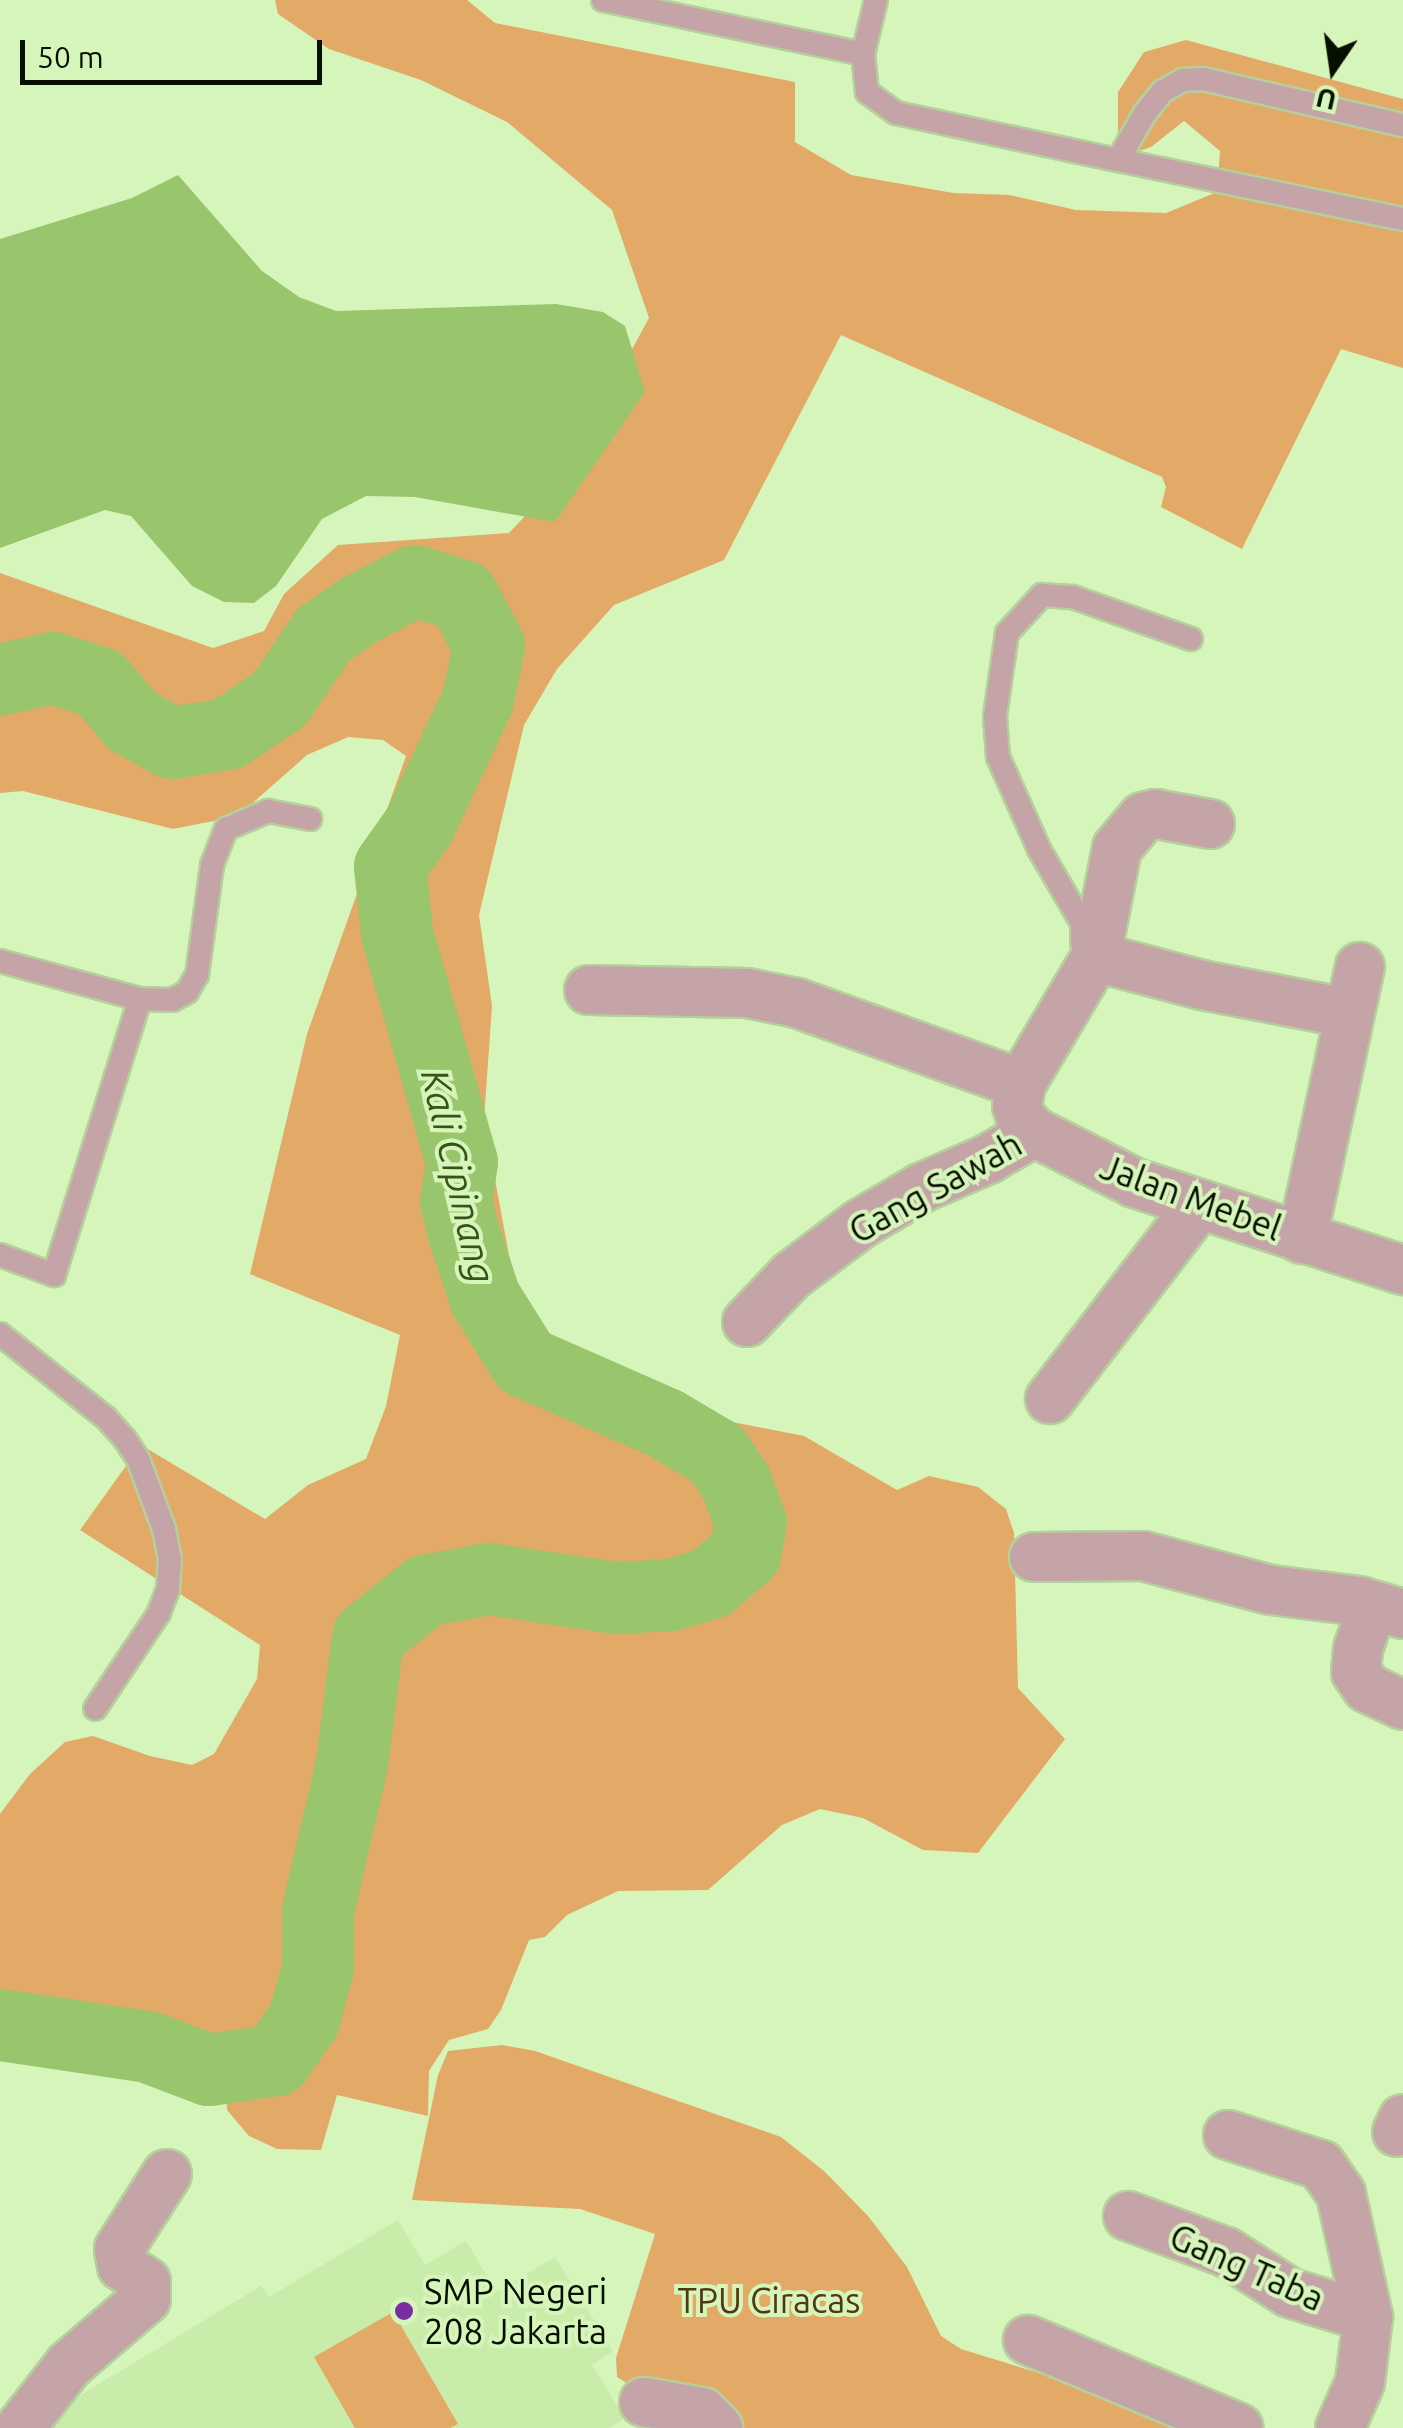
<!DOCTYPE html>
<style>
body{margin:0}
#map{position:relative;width:1403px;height:2428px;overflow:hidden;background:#d6f5ba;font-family:Ubuntu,sans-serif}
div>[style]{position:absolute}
.built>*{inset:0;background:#c9ecab}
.green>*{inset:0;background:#e2aa66}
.water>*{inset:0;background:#99c56d}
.river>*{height:72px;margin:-36px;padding:0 36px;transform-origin:36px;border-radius:36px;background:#99c56d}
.roads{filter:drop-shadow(2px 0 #b5d09c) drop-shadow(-2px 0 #b5d09c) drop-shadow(0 2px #b5d09c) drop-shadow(0 -2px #b5d09c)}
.lane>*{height:22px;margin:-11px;padding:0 11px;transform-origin:11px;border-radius:11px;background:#c4a4a7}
.street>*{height:48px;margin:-24px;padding:0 24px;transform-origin:24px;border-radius:24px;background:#c4a4a7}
.dots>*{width:28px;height:28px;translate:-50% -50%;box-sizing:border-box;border:5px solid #d6f5ba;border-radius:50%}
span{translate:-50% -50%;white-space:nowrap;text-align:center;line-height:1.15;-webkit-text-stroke:8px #d6f5ba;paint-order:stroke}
.street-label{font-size:35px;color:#071000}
.poi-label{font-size:35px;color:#071000}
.left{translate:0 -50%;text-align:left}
.park-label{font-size:35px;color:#523714}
.water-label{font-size:38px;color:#375315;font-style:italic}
.north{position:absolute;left:1283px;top:20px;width:100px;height:100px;-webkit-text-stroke:8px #d6f5ba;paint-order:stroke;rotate:193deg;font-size:28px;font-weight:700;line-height:40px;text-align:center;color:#071000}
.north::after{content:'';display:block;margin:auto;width:35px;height:45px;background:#071000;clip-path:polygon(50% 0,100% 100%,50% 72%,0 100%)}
.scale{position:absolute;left:20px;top:40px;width:302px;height:45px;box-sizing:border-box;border:5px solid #071000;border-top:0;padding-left:12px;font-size:30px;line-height:35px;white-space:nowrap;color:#071000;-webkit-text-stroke:8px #d6f5ba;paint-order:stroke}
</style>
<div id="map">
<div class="built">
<div style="clip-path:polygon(398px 2220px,425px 2265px,466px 2241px,497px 2292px,555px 2257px,613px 2351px,592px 2365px,625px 2418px,609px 2428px,40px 2428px,36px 2422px,261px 2286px,269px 2297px)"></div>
</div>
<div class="green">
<div style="clip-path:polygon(275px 0,467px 0,495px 23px,795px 82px,795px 142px,851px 175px,953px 193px,1009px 195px,1076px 210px,1166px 213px,1217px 192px,1220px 151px,1184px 121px,1151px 147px,1118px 158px,1118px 92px,1144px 52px,1186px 40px,1403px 99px,1403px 368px,1341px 349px,1242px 549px,1161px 507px,1166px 487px,1162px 477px,841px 335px,724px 560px,614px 605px,557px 669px,524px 725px,479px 915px,492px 1006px,484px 1119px,519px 1310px,568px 1351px,622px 1371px,717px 1419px,804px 1436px,897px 1490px,929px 1476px,978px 1487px,1006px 1509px,1014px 1533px,1018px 1688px,1065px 1739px,978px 1853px,923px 1850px,863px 1818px,820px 1809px,782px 1825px,708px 1890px,618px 1891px,567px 1915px,545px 1937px,529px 1940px,501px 2010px,488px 2029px,449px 2040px,429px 2071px,428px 2116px,337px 2095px,321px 2150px,277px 2149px,249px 2136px,227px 2110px,226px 2092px,33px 2009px,0 2005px,0 1814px,30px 1774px,65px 1742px,93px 1736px,150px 1756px,192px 1765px,214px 1754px,257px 1679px,260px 1645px,80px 1530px,141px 1445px,265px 1519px,308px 1485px,366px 1459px,386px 1406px,400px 1335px,250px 1274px,307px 1034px,406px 756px,383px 740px,348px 737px,307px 755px,238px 816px,173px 829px,23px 791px,0 793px,0 573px,213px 648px,264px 631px,284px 594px,338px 545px,509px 533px,563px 476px,649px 318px,612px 210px,507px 122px,421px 80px,329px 49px,278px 14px)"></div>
<div style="clip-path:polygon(502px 2045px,535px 2051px,781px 2137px,824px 2171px,868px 2216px,907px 2267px,941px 2336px,961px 2349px,1088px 2388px,1180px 2428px,698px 2428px,617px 2377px,616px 2358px,655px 2234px,580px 2209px,412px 2200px,438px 2075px,448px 2051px)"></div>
<div style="clip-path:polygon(393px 2312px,458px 2424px,450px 2428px,355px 2428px,314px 2357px)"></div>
</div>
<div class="water">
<div style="clip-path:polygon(178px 175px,262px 271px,299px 297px,336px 311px,556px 304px,603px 312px,625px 326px,645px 392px,555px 522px,415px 497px,366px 496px,322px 519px,276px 586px,254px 603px,224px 602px,192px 586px,131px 516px,105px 510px,0 548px,0 239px,132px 198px)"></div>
</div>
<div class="river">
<div style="left:0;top:680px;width:54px;rotate:-12.8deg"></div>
<div style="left:53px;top:668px;width:49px;rotate:17.7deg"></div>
<div style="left:100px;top:683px;width:50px;rotate:49.9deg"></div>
<div style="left:132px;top:721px;width:46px;rotate:28.8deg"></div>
<div style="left:172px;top:743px;width:57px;rotate:-9.1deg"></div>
<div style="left:228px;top:734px;width:63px;rotate:-33.9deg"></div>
<div style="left:280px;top:699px;width:77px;rotate:-56.1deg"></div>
<div style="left:323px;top:635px;width:46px;rotate:-34.4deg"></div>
<div style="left:361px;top:609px;width:61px;rotate:-27.4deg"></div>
<div style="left:415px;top:581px;width:50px;rotate:17.4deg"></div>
<div style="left:463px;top:596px;width:56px;rotate:62.5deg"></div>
<div style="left:489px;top:646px;width:55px;rotate:101.5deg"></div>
<div style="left:478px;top:700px;width:139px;rotate:115.1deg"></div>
<div style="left:419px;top:826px;width:50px;rotate:125.3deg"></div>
<div style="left:390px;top:867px;width:66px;rotate:83.9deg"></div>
<div style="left:397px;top:933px;width:238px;rotate:74.2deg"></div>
<div style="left:462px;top:1162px;width:40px;rotate:98.5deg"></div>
<div style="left:456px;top:1202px;width:33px;rotate:76deg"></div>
<div style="left:464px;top:1234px;width:67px;rotate:71.8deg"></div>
<div style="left:485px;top:1298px;width:75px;rotate:58deg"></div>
<div style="left:525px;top:1362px;width:154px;rotate:23.7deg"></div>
<div style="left:666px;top:1424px;width:59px;rotate:30.5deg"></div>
<div style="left:717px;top:1454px;width:37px;rotate:57deg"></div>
<div style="left:737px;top:1485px;width:41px;rotate:70.3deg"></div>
<div style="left:751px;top:1524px;width:31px;rotate:101deg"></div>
<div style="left:745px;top:1554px;width:45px;rotate:139.5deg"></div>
<div style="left:711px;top:1583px;width:42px;rotate:163.3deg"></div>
<div style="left:671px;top:1595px;width:55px;rotate:176.9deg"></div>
<div style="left:616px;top:1598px;width:128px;rotate:-171.5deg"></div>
<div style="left:489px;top:1579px;width:65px;rotate:169.4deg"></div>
<div style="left:425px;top:1591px;width:73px;rotate:141.1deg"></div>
<div style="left:368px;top:1637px;width:128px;rotate:97.2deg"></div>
<div style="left:352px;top:1764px;width:150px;rotate:103.1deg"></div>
<div style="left:318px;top:1910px;width:58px;rotate:90deg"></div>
<div style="left:318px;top:1968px;width:54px;rotate:105.1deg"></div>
<div style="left:304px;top:2020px;width:49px;rotate:125deg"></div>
<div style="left:276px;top:2060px;width:68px;rotate:171.5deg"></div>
<div style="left:209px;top:2070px;width:65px;rotate:-159.3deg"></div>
<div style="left:148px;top:2047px;width:150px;rotate:-171.5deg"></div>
</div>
<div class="roads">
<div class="lane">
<div style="left:603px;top:0;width:266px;rotate:11.7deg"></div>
<div style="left:876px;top:0;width:56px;rotate:103.5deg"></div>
<div style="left:863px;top:54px;width:38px;rotate:84deg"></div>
<div style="left:867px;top:92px;width:36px;rotate:36deg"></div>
<div style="left:896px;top:113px;width:227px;rotate:12deg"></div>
<div style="left:1118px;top:160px;width:54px;rotate:-60.1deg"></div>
<div style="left:1145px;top:113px;width:28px;rotate:-51deg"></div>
<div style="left:1163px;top:91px;width:23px;rotate:-29deg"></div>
<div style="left:1183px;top:80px;width:20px;rotate:-3deg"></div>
<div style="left:1203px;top:79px;width:205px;rotate:13deg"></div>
<div style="left:1118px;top:160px;width:291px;rotate:11.7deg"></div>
<div style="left:1082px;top:943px;width:20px;rotate:-90deg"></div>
<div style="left:1082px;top:923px;width:86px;rotate:-120.2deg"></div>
<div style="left:1039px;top:849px;width:101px;rotate:-114deg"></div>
<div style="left:998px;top:757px;width:41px;rotate:-94.2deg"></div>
<div style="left:995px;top:716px;width:84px;rotate:-81.8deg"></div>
<div style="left:1007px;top:633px;width:52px;rotate:-47.4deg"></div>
<div style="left:1042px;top:595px;width:31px;rotate:4deg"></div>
<div style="left:1073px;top:597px;width:125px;rotate:19.6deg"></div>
<div style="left:0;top:961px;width:145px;rotate:15.2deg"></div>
<div style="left:140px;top:999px;width:32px;rotate:2deg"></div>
<div style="left:172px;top:1000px;width:17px;rotate:-28deg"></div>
<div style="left:187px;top:992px;width:20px;rotate:-60deg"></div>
<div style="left:197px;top:975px;width:111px;rotate:-82.2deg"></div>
<div style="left:212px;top:865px;width:39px;rotate:-69deg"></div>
<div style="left:226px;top:829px;width:46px;rotate:-23.2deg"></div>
<div style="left:268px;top:811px;width:43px;rotate:10.8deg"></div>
<div style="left:0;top:1255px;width:58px;rotate:20.3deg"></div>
<div style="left:54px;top:1275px;width:289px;rotate:-72.7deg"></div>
<div style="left:0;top:1334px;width:135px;rotate:38.4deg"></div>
<div style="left:106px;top:1418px;width:28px;rotate:48deg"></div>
<div style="left:125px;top:1439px;width:24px;rotate:57deg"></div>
<div style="left:138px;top:1459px;width:75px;rotate:69.6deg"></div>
<div style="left:164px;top:1529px;width:31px;rotate:79deg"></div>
<div style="left:170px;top:1559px;width:30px;rotate:94deg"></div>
<div style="left:168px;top:1589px;width:26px;rotate:111deg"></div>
<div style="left:159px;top:1613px;width:115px;rotate:123.7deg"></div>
</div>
<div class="street">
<div style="left:1210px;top:824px;width:55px;rotate:-169.5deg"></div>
<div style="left:1156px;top:814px;width:13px;rotate:167deg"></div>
<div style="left:1143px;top:817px;width:40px;rotate:130deg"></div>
<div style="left:1117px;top:848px;width:111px;rotate:100.9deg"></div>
<div style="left:1096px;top:957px;width:147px;rotate:120.6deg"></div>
<div style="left:1021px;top:1084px;width:22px;rotate:100deg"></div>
<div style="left:1017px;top:1106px;width:13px;rotate:72deg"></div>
<div style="left:1021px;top:1118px;width:19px;rotate:47deg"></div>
<div style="left:1034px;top:1132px;width:113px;rotate:26.8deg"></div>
<div style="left:1135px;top:1183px;width:282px;rotate:18deg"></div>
<div style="left:1096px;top:957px;width:110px;rotate:14.8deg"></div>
<div style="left:1202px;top:985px;width:148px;rotate:10.9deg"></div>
<div style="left:589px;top:990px;width:158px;rotate:1.1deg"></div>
<div style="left:747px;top:993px;width:51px;rotate:11.3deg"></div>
<div style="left:797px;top:1003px;width:238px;rotate:19.9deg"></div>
<div style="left:1302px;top:1239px;width:278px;rotate:-78deg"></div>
<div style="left:747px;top:1322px;width:64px;rotate:-46.3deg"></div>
<div style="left:791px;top:1276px;width:86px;rotate:-37deg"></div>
<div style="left:860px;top:1224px;width:71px;rotate:-30.5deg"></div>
<div style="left:921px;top:1188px;width:73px;rotate:-23.4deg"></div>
<div style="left:988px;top:1159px;width:53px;rotate:-30.4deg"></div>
<div style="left:1050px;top:1399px;width:243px;rotate:-52.5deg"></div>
<div style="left:1034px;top:1557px;width:109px;rotate:-0.5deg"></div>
<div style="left:1143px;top:1556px;width:132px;rotate:14.9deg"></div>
<div style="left:1271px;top:1590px;width:89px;rotate:7.1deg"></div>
<div style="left:1359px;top:1601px;width:46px;rotate:16.5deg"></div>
<div style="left:1372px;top:1607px;width:44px;rotate:108.4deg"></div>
<div style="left:1358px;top:1649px;width:23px;rotate:95deg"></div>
<div style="left:1356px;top:1672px;width:19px;rotate:55deg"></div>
<div style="left:1367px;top:1688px;width:40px;rotate:25deg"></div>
<div style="left:1397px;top:2132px;width:14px;rotate:-65deg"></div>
<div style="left:1228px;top:2135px;width:98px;rotate:17.9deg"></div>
<div style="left:1321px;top:2165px;width:35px;rotate:55deg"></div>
<div style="left:1341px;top:2194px;width:126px;rotate:77.6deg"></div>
<div style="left:1368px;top:2317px;width:65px;rotate:97deg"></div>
<div style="left:1360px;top:2382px;width:50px;rotate:113.5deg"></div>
<div style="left:1128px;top:2216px;width:104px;rotate:20.2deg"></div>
<div style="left:1226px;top:2252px;width:76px;rotate:32.6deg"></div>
<div style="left:1290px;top:2293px;width:82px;rotate:17.1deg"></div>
<div style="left:1028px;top:2340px;width:228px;rotate:22.7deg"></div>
<div style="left:644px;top:2402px;width:59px;rotate:9.8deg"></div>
<div style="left:702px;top:2412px;width:23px;rotate:45deg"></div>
<div style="left:20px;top:2428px;width:80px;rotate:-52.1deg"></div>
<div style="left:69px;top:2365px;width:101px;rotate:-40.6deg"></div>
<div style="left:146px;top:2299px;width:17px;rotate:-90deg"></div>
<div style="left:146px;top:2282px;width:29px;rotate:-146deg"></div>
<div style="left:122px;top:2266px;width:17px;rotate:-100deg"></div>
<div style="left:119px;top:2249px;width:89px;rotate:-57.4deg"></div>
</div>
</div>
<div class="dots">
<div style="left:404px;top:2311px;background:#782ea1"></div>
</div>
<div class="street-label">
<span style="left:935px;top:1187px;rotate:-29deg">Gang Sawah</span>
<span style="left:1191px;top:1197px;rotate:20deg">Jalan Mebel</span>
<span style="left:1247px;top:2267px;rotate:24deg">Gang Taba</span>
</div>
<div class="poi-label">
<span class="left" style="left:424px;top:2311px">SMP Negeri<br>208 Jakarta</span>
</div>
<div class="park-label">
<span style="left:769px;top:2300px">TPU Ciracas</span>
</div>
<div class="water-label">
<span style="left:458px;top:1176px;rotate:77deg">Kali Cipinang</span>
</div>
<div class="north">U</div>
<div class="scale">50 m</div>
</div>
